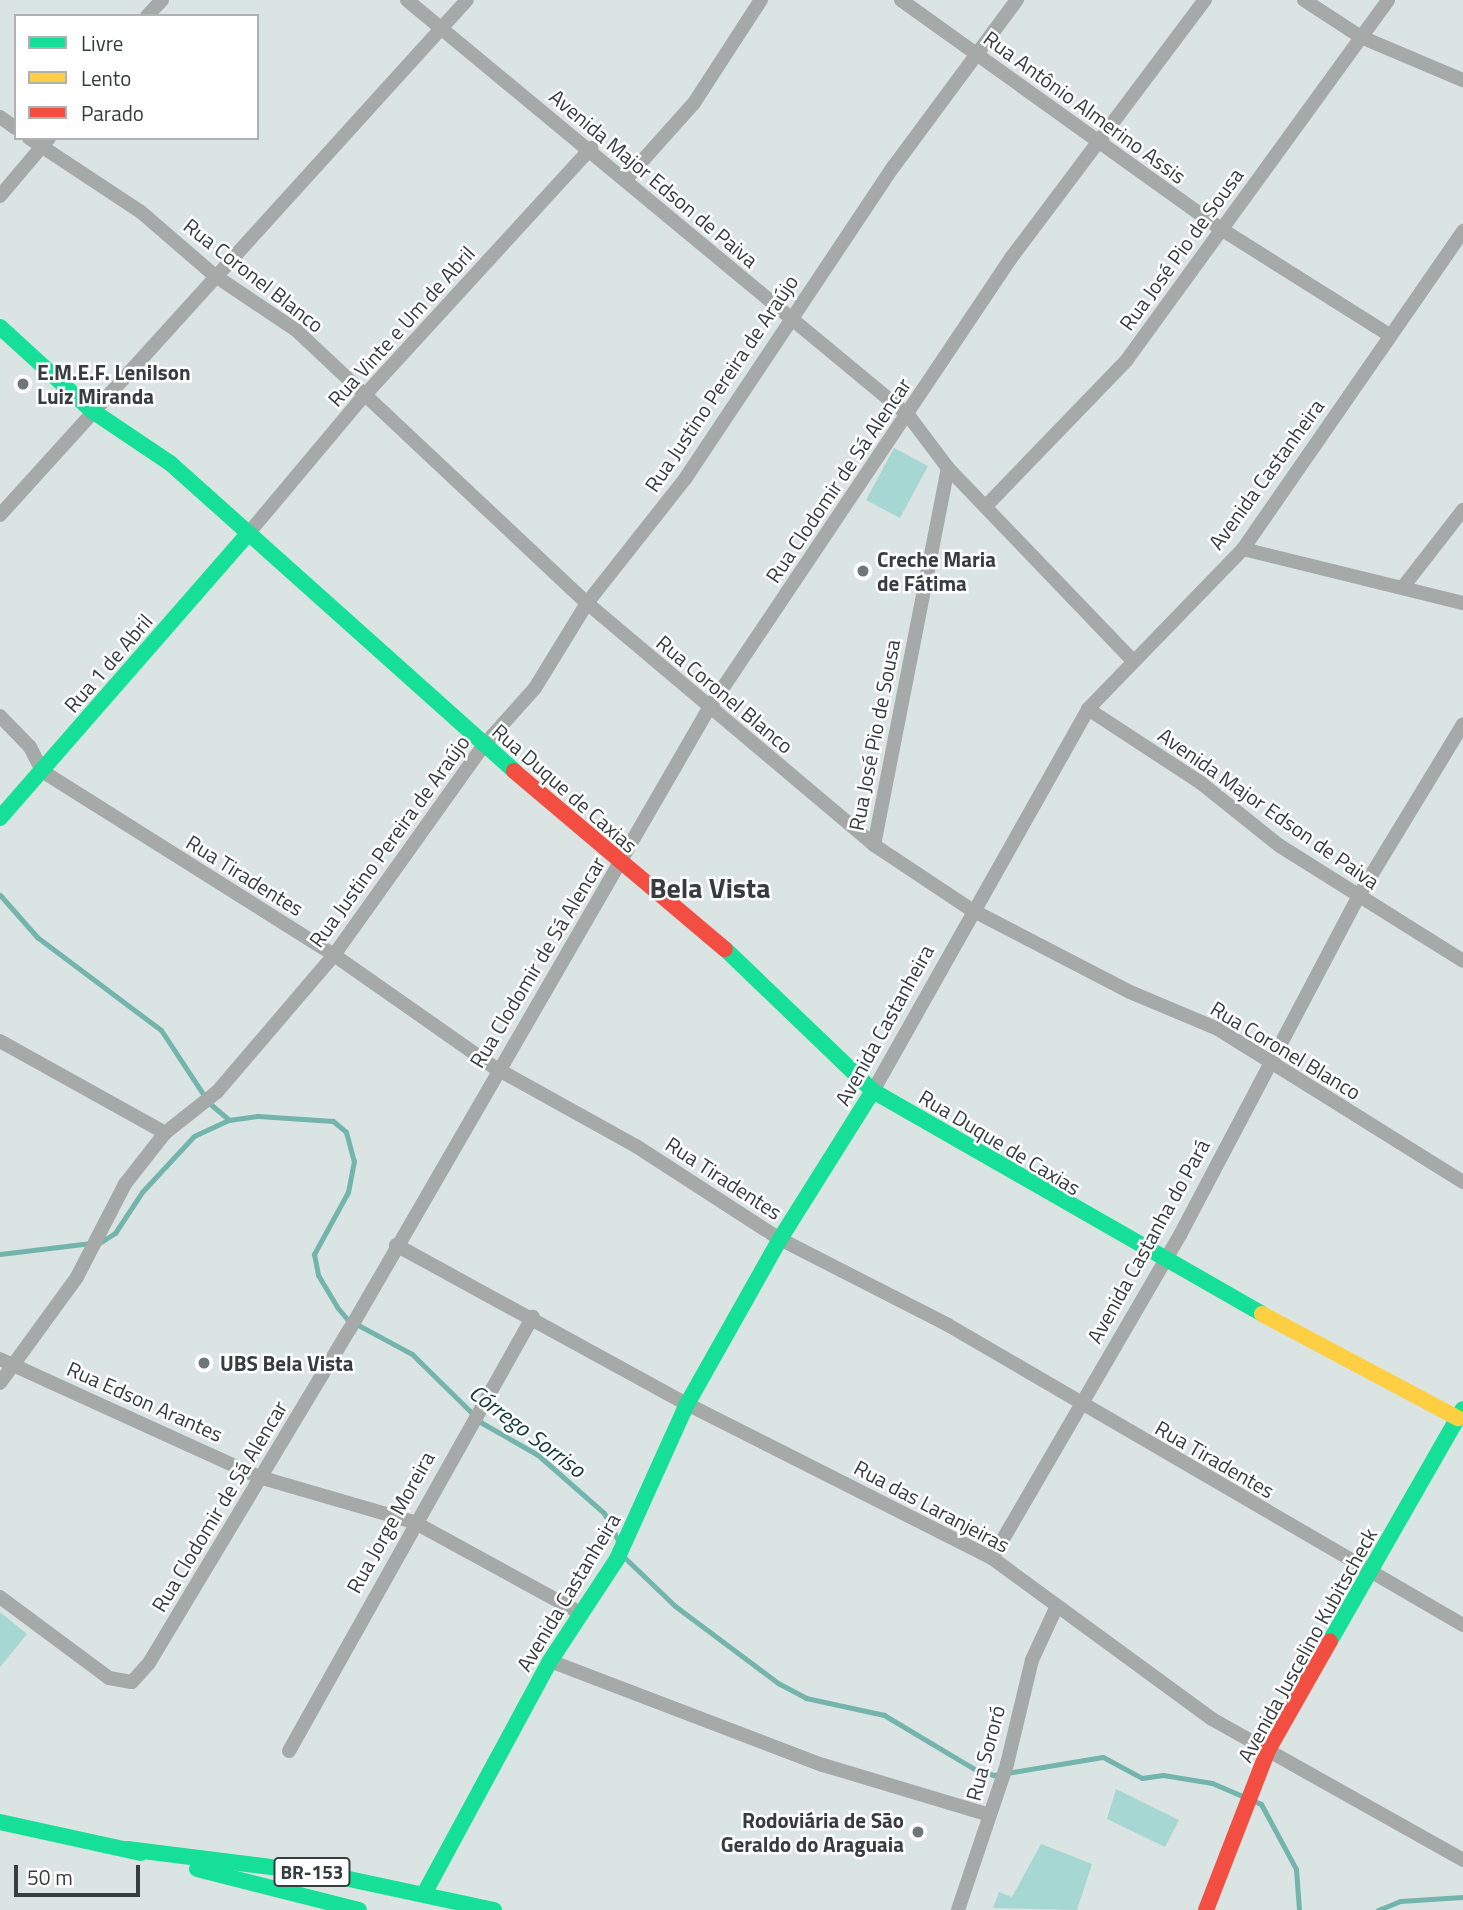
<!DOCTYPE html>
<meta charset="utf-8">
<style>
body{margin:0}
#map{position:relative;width:1463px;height:1910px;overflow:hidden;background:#dae4e2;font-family:"Titillium Web",sans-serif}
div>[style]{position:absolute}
.green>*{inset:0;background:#a7d7d2}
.stream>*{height:5px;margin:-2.5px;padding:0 2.5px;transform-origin:2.5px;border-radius:2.5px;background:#73b4ad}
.street>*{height:14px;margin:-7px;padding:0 7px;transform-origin:7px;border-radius:7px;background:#a5a9a8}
.fast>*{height:16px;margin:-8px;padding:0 8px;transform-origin:8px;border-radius:8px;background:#16e098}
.slow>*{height:16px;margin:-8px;padding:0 8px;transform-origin:8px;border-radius:8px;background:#ffcf43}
.jam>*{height:16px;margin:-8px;padding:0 8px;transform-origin:8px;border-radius:8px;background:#f24e42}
.dots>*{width:19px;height:19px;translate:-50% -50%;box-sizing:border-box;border:4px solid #fff;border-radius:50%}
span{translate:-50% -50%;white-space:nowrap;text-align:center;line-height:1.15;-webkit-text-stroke:5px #fff;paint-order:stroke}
.shield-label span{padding:2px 5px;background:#fff;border:2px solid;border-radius:5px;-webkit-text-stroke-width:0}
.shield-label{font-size:19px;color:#363d3c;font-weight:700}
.street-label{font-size:21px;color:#363d3c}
.poi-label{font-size:21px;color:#363d3c;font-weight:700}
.left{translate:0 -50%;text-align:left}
.right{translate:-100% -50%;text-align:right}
.water-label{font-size:23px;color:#133c38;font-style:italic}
.district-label{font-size:28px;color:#363d3c;font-weight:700}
.legend{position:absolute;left:14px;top:14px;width:245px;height:126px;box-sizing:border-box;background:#fff;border:2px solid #afb1b1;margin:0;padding:9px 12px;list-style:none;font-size:21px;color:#363d3c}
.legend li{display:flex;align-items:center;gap:14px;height:35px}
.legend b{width:35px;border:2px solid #afb1b1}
.scale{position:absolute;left:14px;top:1865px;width:126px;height:32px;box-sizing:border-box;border:4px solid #363d3c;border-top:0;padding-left:9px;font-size:21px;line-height:24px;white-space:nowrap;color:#363d3c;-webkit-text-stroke:5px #fff;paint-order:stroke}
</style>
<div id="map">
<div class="green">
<div style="clip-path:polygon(894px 448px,928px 466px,900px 518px,866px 500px)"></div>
<div style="clip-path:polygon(0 1612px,27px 1634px,0 1667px)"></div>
<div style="clip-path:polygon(1116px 1789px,1179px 1820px,1165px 1847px,1107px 1819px)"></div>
<div style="clip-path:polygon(1041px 1844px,1092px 1864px,1077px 1910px,993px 1908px,999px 1892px,1012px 1897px)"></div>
</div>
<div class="stream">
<div style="left:0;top:895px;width:56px;rotate:48.6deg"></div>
<div style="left:37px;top:937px;width:155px;rotate:36.9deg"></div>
<div style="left:161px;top:1030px;width:87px;rotate:56.7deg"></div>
<div style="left:209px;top:1103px;width:26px;rotate:40deg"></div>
<div style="left:101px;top:1242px;width:17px;rotate:-33deg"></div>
<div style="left:115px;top:1233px;width:49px;rotate:-56.6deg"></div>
<div style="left:142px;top:1192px;width:76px;rotate:-47.1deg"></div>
<div style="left:194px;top:1136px;width:38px;rotate:-25deg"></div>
<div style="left:229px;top:1120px;width:29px;rotate:-8deg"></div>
<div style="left:258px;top:1116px;width:75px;rotate:3.8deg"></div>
<div style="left:333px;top:1121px;width:17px;rotate:40deg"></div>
<div style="left:346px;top:1132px;width:30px;rotate:75deg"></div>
<div style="left:354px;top:1161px;width:32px;rotate:101deg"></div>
<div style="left:348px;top:1192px;width:71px;rotate:118.7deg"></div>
<div style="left:314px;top:1254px;width:21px;rotate:79deg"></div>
<div style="left:318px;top:1275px;width:37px;rotate:59deg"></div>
<div style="left:337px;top:1307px;width:16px;rotate:50deg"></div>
<div style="left:347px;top:1319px;width:74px;rotate:28.3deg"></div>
<div style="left:412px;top:1354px;width:98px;rotate:44.6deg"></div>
<div style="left:482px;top:1423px;width:64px;rotate:29.7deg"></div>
<div style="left:538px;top:1455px;width:88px;rotate:41.3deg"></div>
<div style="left:604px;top:1513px;width:33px;rotate:63deg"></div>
<div style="left:0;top:1254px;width:92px;rotate:-6.9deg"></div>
<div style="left:625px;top:1558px;width:69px;rotate:43.8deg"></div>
<div style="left:675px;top:1606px;width:129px;rotate:36.8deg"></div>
<div style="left:778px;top:1683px;width:32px;rotate:28deg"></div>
<div style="left:806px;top:1698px;width:80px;rotate:12.3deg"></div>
<div style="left:884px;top:1715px;width:107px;rotate:30.9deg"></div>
<div style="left:976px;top:1770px;width:19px;rotate:16deg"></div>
<div style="left:994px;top:1775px;width:110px;rotate:-9.4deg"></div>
<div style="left:1103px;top:1757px;width:44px;rotate:28.3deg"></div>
<div style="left:1142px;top:1778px;width:21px;rotate:-8deg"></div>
<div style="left:1163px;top:1775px;width:50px;rotate:9.3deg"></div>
<div style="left:1212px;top:1783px;width:53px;rotate:23.2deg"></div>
<div style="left:1261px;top:1804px;width:74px;rotate:61.7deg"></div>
<div style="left:1296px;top:1869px;width:41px;rotate:85.8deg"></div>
<div style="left:1378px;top:1910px;width:24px;rotate:-22deg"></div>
<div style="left:1400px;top:1901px;width:63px;rotate:-3.6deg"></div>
</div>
<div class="street">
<div style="left:407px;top:0;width:651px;rotate:39.64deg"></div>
<div style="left:908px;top:415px;width:66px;rotate:53deg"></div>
<div style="left:948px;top:468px;width:267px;rotate:46.2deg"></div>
<div style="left:901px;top:0;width:393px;rotate:35.6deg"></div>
<div style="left:1221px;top:229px;width:199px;rotate:32.2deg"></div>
<div style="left:1304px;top:0;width:68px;rotate:33deg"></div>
<div style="left:1361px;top:37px;width:111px;rotate:22.9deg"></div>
<div style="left:147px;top:16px;width:22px;rotate:-47deg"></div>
<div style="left:0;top:117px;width:19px;rotate:35deg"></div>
<div style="left:29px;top:138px;width:134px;rotate:33.5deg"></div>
<div style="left:141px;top:212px;width:96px;rotate:40.8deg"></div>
<div style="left:214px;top:275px;width:99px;rotate:33.9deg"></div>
<div style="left:296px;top:330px;width:399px;rotate:43.2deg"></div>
<div style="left:587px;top:603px;width:375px;rotate:40.1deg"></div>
<div style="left:874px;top:845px;width:118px;rotate:33.6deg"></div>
<div style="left:972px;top:910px;width:178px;rotate:27.4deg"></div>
<div style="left:1130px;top:992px;width:95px;rotate:22.8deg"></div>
<div style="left:1218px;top:1029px;width:289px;rotate:32deg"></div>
<div style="left:626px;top:179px;width:102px;rotate:-48.2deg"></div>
<div style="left:694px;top:103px;width:123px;rotate:-57deg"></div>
<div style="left:0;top:196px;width:76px;rotate:-49.8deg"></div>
<div style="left:986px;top:506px;width:202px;rotate:-46deg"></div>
<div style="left:1126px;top:361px;width:446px;rotate:-54deg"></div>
<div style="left:0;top:515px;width:695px;rotate:-47.8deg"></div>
<div style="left:247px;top:535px;width:180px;rotate:-50deg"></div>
<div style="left:363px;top:397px;width:338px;rotate:-47.5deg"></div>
<div style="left:1243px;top:549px;width:227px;rotate:13.8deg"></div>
<div style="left:1403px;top:587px;width:98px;rotate:-52.1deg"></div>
<div style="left:1088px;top:709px;width:135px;rotate:33.2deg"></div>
<div style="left:1201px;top:783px;width:101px;rotate:38.6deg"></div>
<div style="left:1280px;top:846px;width:216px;rotate:32.1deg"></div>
<div style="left:0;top:716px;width:43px;rotate:45.9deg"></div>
<div style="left:30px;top:747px;width:27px;rotate:63deg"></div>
<div style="left:42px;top:771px;width:345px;rotate:32.2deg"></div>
<div style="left:334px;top:955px;width:199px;rotate:35deg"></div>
<div style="left:497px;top:1069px;width:159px;rotate:29deg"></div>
<div style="left:636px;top:1146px;width:171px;rotate:32.9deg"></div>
<div style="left:780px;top:1239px;width:189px;rotate:27.1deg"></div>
<div style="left:948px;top:1325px;width:596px;rotate:30.22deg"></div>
<div style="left:874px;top:845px;width:384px;rotate:-78.9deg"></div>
<div style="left:0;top:1041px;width:189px;rotate:29.1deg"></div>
<div style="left:873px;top:1091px;width:438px;rotate:-60.6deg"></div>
<div style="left:1088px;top:709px;width:223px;rotate:-45.9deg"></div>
<div style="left:1243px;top:549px;width:387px;rotate:-55.3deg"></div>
<div style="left:396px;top:1245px;width:332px;rotate:28.7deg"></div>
<div style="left:687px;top:1404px;width:342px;rotate:26.8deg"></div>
<div style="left:992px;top:1558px;width:273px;rotate:36.2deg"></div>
<div style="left:1212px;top:1719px;width:288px;rotate:29.3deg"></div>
<div style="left:0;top:1359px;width:285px;rotate:24.5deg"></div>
<div style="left:259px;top:1477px;width:161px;rotate:16.2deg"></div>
<div style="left:414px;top:1522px;width:189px;rotate:28.7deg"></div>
<div style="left:0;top:1383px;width:131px;rotate:-54deg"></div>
<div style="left:77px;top:1277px;width:105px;rotate:-62.7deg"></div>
<div style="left:125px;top:1184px;width:65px;rotate:-51.9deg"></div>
<div style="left:165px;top:1133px;width:66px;rotate:-38.3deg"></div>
<div style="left:217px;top:1092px;width:180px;rotate:-49.5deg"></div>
<div style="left:334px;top:955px;width:258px;rotate:-54.5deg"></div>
<div style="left:484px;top:745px;width:76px;rotate:-48.2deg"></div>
<div style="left:535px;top:688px;width:100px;rotate:-58.5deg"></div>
<div style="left:587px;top:603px;width:158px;rotate:-51.7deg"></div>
<div style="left:685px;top:479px;width:376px;rotate:-56.3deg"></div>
<div style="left:894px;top:166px;width:207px;rotate:-53.5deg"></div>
<div style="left:992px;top:1558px;width:374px;rotate:-59.8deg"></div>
<div style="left:1180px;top:1235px;width:382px;rotate:-62.2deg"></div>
<div style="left:1358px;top:897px;width:202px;rotate:-58.7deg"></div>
<div style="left:0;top:1597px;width:136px;rotate:36.6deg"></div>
<div style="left:109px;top:1678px;width:23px;rotate:10deg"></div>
<div style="left:132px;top:1682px;width:25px;rotate:-48deg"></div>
<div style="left:149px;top:1663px;width:390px;rotate:-59deg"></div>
<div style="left:350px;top:1329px;width:715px;rotate:-59.96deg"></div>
<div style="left:708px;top:710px;width:544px;rotate:-56.16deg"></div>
<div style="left:1011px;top:258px;width:323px;rotate:-53.1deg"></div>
<div style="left:550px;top:1661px;width:292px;rotate:20.9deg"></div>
<div style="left:823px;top:1765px;width:174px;rotate:16.7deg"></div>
<div style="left:289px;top:1751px;width:498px;rotate:-60.7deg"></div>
<div style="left:958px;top:1910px;width:154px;rotate:-71.4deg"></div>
<div style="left:1007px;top:1764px;width:107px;rotate:-76.5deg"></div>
<div style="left:1032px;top:1660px;width:57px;rotate:-65.2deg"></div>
</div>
<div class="fast">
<div style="left:0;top:327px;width:123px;rotate:42.4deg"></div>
<div style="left:91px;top:410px;width:95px;rotate:33.9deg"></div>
<div style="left:170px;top:463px;width:462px;rotate:41.8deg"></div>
<div style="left:0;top:818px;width:376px;rotate:-48.9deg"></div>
<div style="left:725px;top:949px;width:205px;rotate:43.8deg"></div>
<div style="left:873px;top:1091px;width:448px;rotate:29.8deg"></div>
<div style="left:1330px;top:1641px;width:267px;rotate:-60.2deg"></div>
<div style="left:0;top:1822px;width:144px;rotate:12.4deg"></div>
<div style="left:127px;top:1849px;width:195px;rotate:7.1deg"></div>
<div style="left:321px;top:1873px;width:177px;rotate:12.1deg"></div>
<div style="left:197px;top:1869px;width:167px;rotate:14.2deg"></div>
<div style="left:424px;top:1894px;width:265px;rotate:-61.6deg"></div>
<div style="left:550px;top:1661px;width:122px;rotate:-56.7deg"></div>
<div style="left:617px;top:1559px;width:170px;rotate:-65.7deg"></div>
<div style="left:687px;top:1404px;width:189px;rotate:-60.6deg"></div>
<div style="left:780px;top:1239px;width:175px;rotate:-57.9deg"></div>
</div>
<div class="slow">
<div style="left:1262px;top:1314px;width:222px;rotate:28deg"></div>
</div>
<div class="jam">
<div style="left:514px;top:771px;width:276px;rotate:40.2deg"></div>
<div style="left:1206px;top:1910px;width:172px;rotate:-68.8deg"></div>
<div style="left:1268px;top:1750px;width:125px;rotate:-60.4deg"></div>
</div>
<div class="dots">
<div style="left:23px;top:384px;background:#6f7776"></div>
<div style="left:863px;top:571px;background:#6f7776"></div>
<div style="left:204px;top:1363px;background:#6f7776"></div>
<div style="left:918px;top:1832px;background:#6f7776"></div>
</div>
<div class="shield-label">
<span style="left:312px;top:1872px">BR-153</span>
</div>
<div class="street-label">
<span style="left:1085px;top:107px;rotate:36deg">Rua Antônio Almerino Assis</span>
<span style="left:654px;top:178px;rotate:40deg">Avenida Major Edson de Paiva</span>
<span style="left:1181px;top:249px;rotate:-54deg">Rua José Pio de Sousa</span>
<span style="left:254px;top:275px;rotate:38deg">Rua Coronel Blanco</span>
<span style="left:401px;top:326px;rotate:-48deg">Rua Vinte e Um de Abril</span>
<span style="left:721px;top:383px;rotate:-56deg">Rua Justino Pereira de Araújo</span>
<span style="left:1266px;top:474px;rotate:-54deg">Avenida Castanheira</span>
<span style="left:838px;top:480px;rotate:-56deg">Rua Clodomir de Sá Alencar</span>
<span style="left:108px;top:663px;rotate:-49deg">Rua 1 de Abril</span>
<span style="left:725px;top:694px;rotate:40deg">Rua Coronel Blanco</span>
<span style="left:874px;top:735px;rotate:-79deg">Rua José Pio de Sousa</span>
<span style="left:565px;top:788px;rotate:41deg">Rua Duque de Caxias</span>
<span style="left:1269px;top:808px;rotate:35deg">Avenida Major Edson de Paiva</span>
<span style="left:389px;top:841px;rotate:-54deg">Rua Justino Pereira de Araújo</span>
<span style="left:245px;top:875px;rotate:32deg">Rua Tiradentes</span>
<span style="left:537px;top:962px;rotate:-59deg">Rua Clodomir de Sá Alencar</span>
<span style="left:884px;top:1025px;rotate:-61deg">Avenida Castanheira</span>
<span style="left:1286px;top:1050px;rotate:31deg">Rua Coronel Blanco</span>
<span style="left:1000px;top:1142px;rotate:31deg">Rua Duque de Caxias</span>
<span style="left:724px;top:1178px;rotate:33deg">Rua Tiradentes</span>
<span style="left:1148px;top:1241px;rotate:-61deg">Avenida Castanha do Pará</span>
<span style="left:145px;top:1401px;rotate:24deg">Rua Edson Arantes</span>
<span style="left:1215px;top:1459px;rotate:30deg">Rua Tiradentes</span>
<span style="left:219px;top:1506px;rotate:-59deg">Rua Clodomir de Sá Alencar</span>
<span style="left:932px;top:1506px;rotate:28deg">Rua das Laranjeiras</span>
<span style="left:390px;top:1522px;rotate:-61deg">Rua Jorge Moreira</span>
<span style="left:568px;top:1592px;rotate:-59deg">Avenida Castanheira</span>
<span style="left:1307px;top:1645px;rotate:-61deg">Avenida Juscelino Kubitscheck</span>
<span style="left:985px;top:1753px;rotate:-75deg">Rua Sororó</span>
</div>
<div class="poi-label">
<span class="left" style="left:37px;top:384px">E.M.E.F. Lenilson<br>Luiz Miranda</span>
<span class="left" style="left:877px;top:571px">Creche Maria<br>de Fátima</span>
<span class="left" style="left:220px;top:1363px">UBS Bela Vista</span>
<span class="right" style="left:904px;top:1832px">Rodoviária de São<br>Geraldo do Araguaia</span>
</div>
<div class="water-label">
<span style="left:527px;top:1431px;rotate:37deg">Córrego Sorriso</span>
</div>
<div class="district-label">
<span style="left:710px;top:888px">Bela Vista</span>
</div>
<ul class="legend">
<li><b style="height:9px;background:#16e098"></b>Livre</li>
<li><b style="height:9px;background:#ffcf43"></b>Lento</li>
<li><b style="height:9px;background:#f24e42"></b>Parado</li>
</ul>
<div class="scale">50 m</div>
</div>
